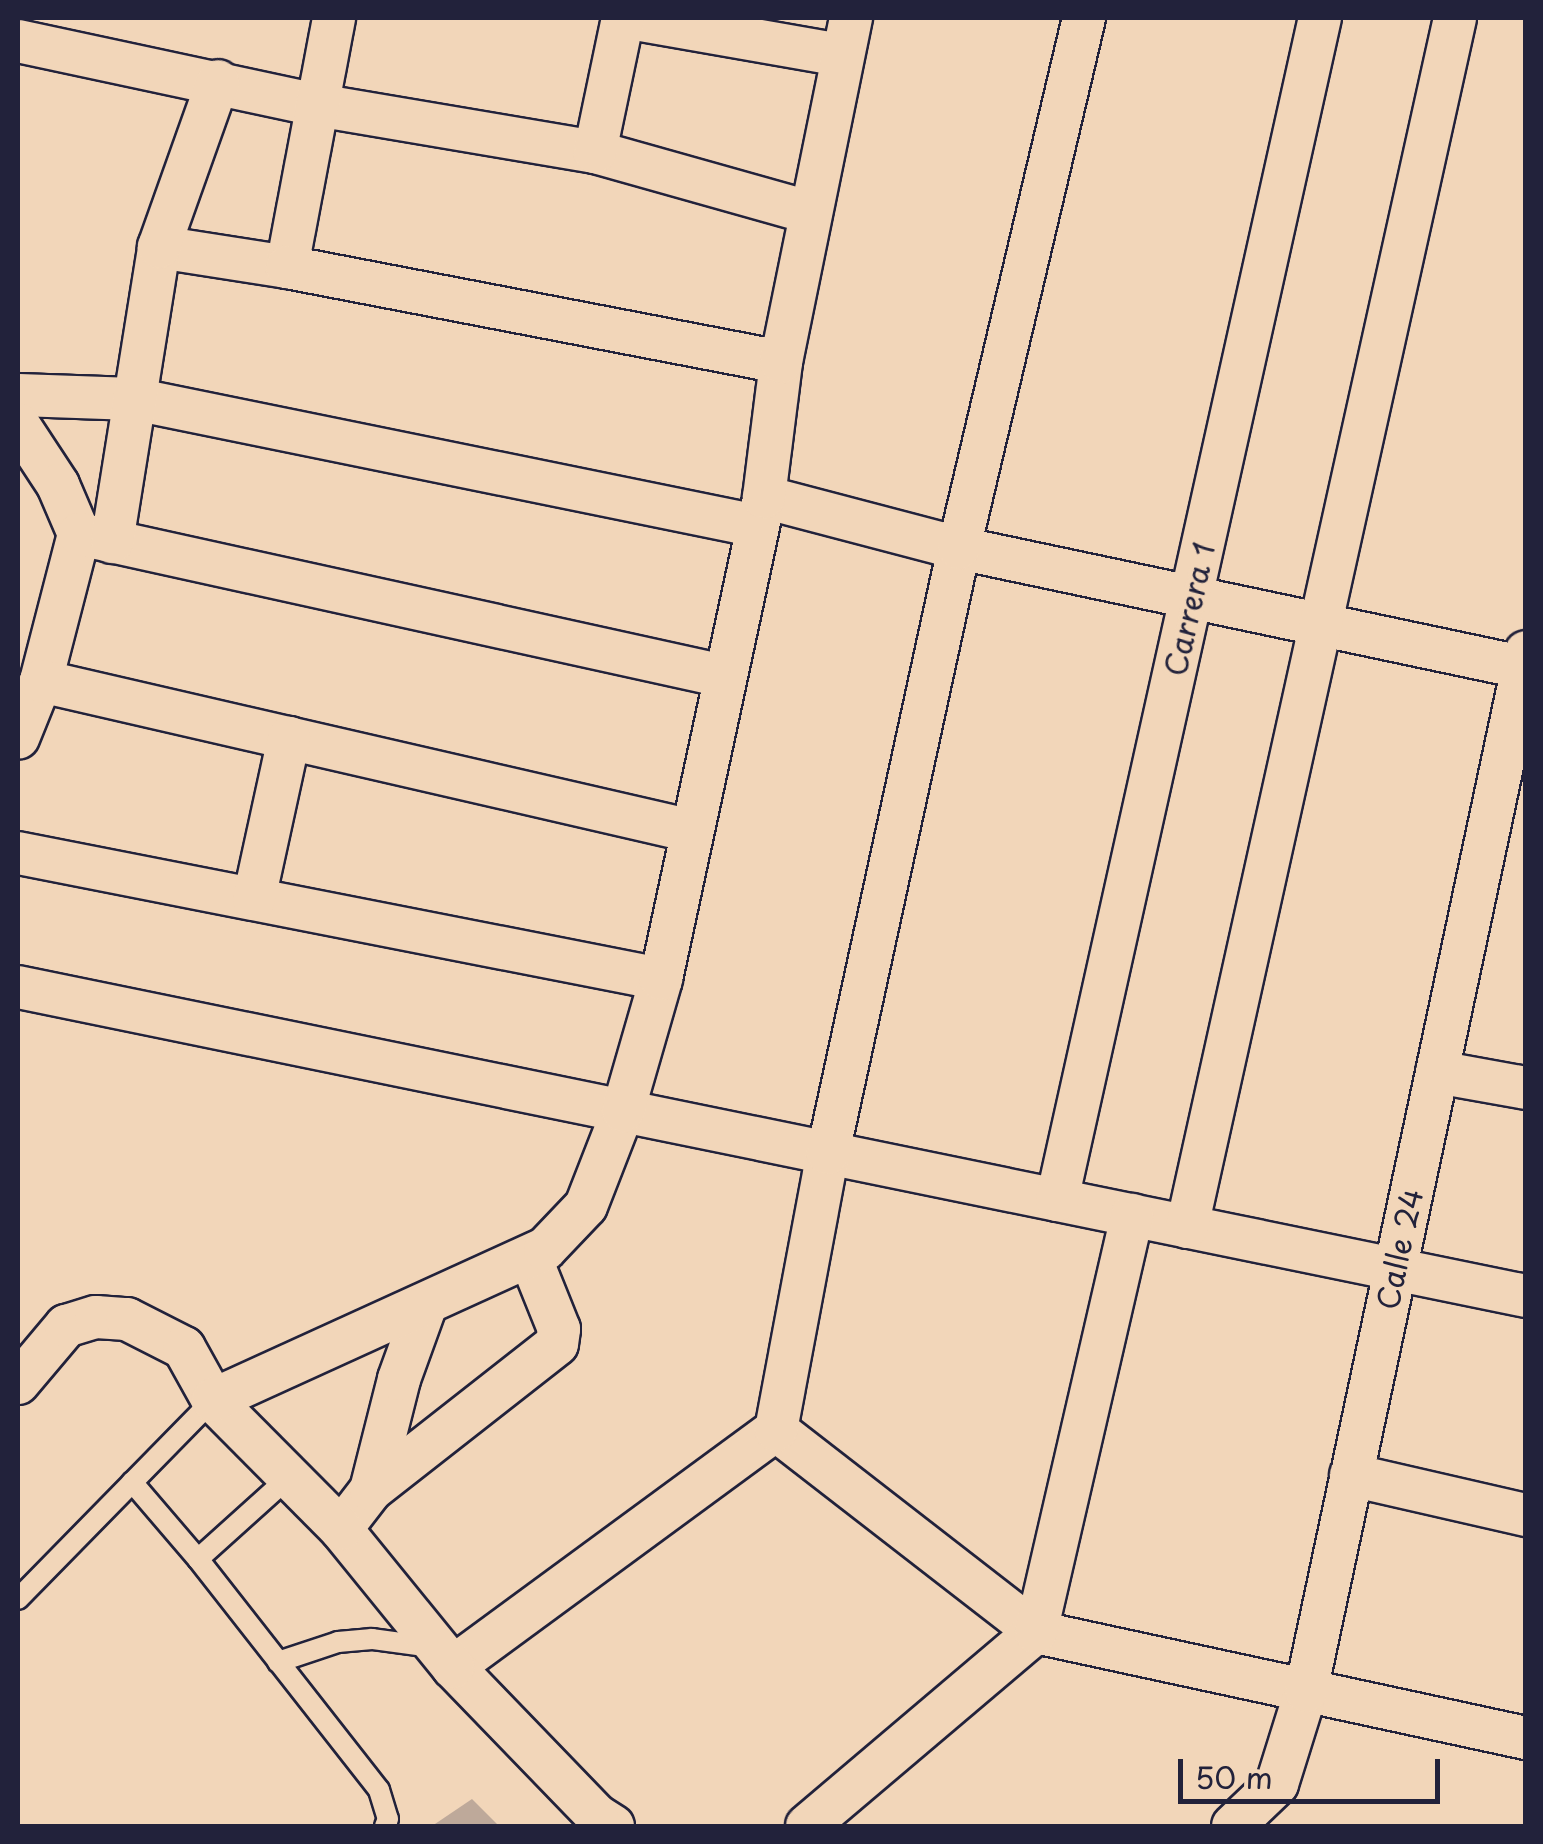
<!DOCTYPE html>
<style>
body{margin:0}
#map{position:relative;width:1543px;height:1844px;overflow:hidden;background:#f2d6b9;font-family:"Playpen Sans",sans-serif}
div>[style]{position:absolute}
.building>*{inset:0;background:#bea99a}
.roads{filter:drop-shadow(2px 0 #22223b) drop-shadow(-2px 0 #22223b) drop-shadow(0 2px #22223b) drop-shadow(0 -2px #22223b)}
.service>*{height:20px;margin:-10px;padding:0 10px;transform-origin:10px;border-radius:10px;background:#f2d6b9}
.minor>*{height:42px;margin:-21px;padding:0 21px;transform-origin:21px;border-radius:21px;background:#f2d6b9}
span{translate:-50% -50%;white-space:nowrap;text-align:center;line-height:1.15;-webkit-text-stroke:9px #f2d6b9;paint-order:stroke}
.street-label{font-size:30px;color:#22223b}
.frame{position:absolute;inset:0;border:20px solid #22223b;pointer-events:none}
.scale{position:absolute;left:1178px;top:1759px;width:262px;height:45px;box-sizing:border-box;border:5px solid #22223b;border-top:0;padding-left:12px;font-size:30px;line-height:35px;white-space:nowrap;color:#22223b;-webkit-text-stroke:8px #f2d6b9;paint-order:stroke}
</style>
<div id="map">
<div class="building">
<div style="clip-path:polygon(472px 1799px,499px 1826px,432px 1826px)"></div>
</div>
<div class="roads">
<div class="service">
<div style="left:288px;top:1478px;width:121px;rotate:138deg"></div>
<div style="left:198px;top:1559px;width:293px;rotate:51.9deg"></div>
<div style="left:379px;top:1790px;width:30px;rotate:73deg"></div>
<div style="left:388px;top:1819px;width:8px;rotate:113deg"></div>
<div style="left:132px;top:1482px;width:101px;rotate:49.4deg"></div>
<div style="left:18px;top:1599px;width:279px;rotate:-45.6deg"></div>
<div style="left:278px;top:1662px;width:63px;rotate:-18.4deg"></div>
<div style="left:338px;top:1642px;width:34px;rotate:-5deg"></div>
<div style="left:372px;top:1639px;width:60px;rotate:7.7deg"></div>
</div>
<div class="minor">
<div style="left:629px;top:18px;width:215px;rotate:9.9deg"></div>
<div style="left:18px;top:41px;width:306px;rotate:12.1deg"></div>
<div style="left:317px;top:105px;width:282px;rotate:9.6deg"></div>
<div style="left:595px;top:152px;width:222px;rotate:15.7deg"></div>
<div style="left:595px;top:152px;width:137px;rotate:-78.2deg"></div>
<div style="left:159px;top:247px;width:130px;rotate:8.9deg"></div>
<div style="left:287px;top:267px;width:253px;rotate:-79.3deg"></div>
<div style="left:287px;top:267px;width:503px;rotate:10.89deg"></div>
<div style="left:18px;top:395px;width:116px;rotate:2deg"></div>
<div style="left:134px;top:399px;width:636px;rotate:11.52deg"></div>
<div style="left:18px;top:424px;width:73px;rotate:56.7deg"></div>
<div style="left:58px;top:485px;width:53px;rotate:66.8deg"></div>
<div style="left:79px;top:534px;width:152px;rotate:104.5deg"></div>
<div style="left:41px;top:681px;width:61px;rotate:112deg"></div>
<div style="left:764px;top:497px;width:202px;rotate:14.7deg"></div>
<div style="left:959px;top:548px;width:580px;rotate:11.95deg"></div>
<div style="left:79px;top:534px;width:660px;rotate:12.42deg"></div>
<div style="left:112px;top:542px;width:299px;rotate:-80.9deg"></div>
<div style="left:159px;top:247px;width:176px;rotate:-70.4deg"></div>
<div style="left:41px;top:681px;width:668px;rotate:12.98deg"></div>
<div style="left:18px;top:853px;width:655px;rotate:11.09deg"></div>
<div style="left:254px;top:899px;width:165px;rotate:-77.7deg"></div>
<div style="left:18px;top:987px;width:1539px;rotate:11.58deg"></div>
<div style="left:1437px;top:1072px;width:90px;rotate:10.2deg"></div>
<div style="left:1057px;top:1200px;width:1211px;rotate:-77.46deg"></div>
<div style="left:1187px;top:1227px;width:1238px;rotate:-77.5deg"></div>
<div style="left:18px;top:1383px;width:75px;rotate:-49.9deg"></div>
<div style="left:66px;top:1326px;width:31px;rotate:-17deg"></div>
<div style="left:96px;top:1317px;width:31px;rotate:4deg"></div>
<div style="left:127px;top:1319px;width:64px;rotate:27deg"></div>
<div style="left:184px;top:1348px;width:60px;rotate:60.9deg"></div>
<div style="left:776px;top:1430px;width:329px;rotate:37.8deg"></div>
<div style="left:1036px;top:1632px;width:501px;rotate:12.21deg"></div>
<div style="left:1351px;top:1475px;width:180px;rotate:12.9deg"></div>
<div style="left:371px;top:1490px;width:114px;rotate:-75.8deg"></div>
<div style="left:399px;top:1379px;width:77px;rotate:-70.1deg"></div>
<div style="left:341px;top:1529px;width:49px;rotate:-52.4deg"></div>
<div style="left:371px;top:1490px;width:236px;rotate:-38.1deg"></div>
<div style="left:557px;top:1344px;width:15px;rotate:-82deg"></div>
<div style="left:559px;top:1329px;width:78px;rotate:-111.9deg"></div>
<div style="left:453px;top:1667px;width:401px;rotate:-36.3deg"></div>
<div style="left:776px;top:1430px;width:282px;rotate:-79.4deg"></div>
<div style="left:828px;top:1153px;width:619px;rotate:-77.78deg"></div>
<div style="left:959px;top:548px;width:545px;rotate:-76.73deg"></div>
<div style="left:613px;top:1826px;width:19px;rotate:-148deg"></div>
<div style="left:597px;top:1816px;width:207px;rotate:-134deg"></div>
<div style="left:453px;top:1667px;width:178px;rotate:-129.1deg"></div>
<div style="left:341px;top:1529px;width:182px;rotate:-134.8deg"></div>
<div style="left:213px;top:1400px;width:365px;rotate:-24.5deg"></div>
<div style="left:545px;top:1249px;width:59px;rotate:-46.4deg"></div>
<div style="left:586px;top:1206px;width:102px;rotate:-68.7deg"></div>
<div style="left:623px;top:1111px;width:137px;rotate:-73.9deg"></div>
<div style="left:661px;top:979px;width:493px;rotate:-77.9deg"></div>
<div style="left:764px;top:497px;width:136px;rotate:-82.8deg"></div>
<div style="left:781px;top:362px;width:351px;rotate:-78.5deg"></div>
<div style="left:807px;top:1826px;width:300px;rotate:-40.3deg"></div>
<div style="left:1036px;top:1632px;width:428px;rotate:-77deg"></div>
<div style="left:1233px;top:1826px;width:61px;rotate:-43.7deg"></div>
<div style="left:1277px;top:1784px;width:97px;rotate:-72.7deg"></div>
<div style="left:1306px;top:1691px;width:1062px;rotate:-78.04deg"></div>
</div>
</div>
<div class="street-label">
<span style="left:1189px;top:609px;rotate:-77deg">Carrera 1</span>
<span style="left:1399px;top:1249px;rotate:-78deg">Calle 24</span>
</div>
<div class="frame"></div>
<div class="scale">50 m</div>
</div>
